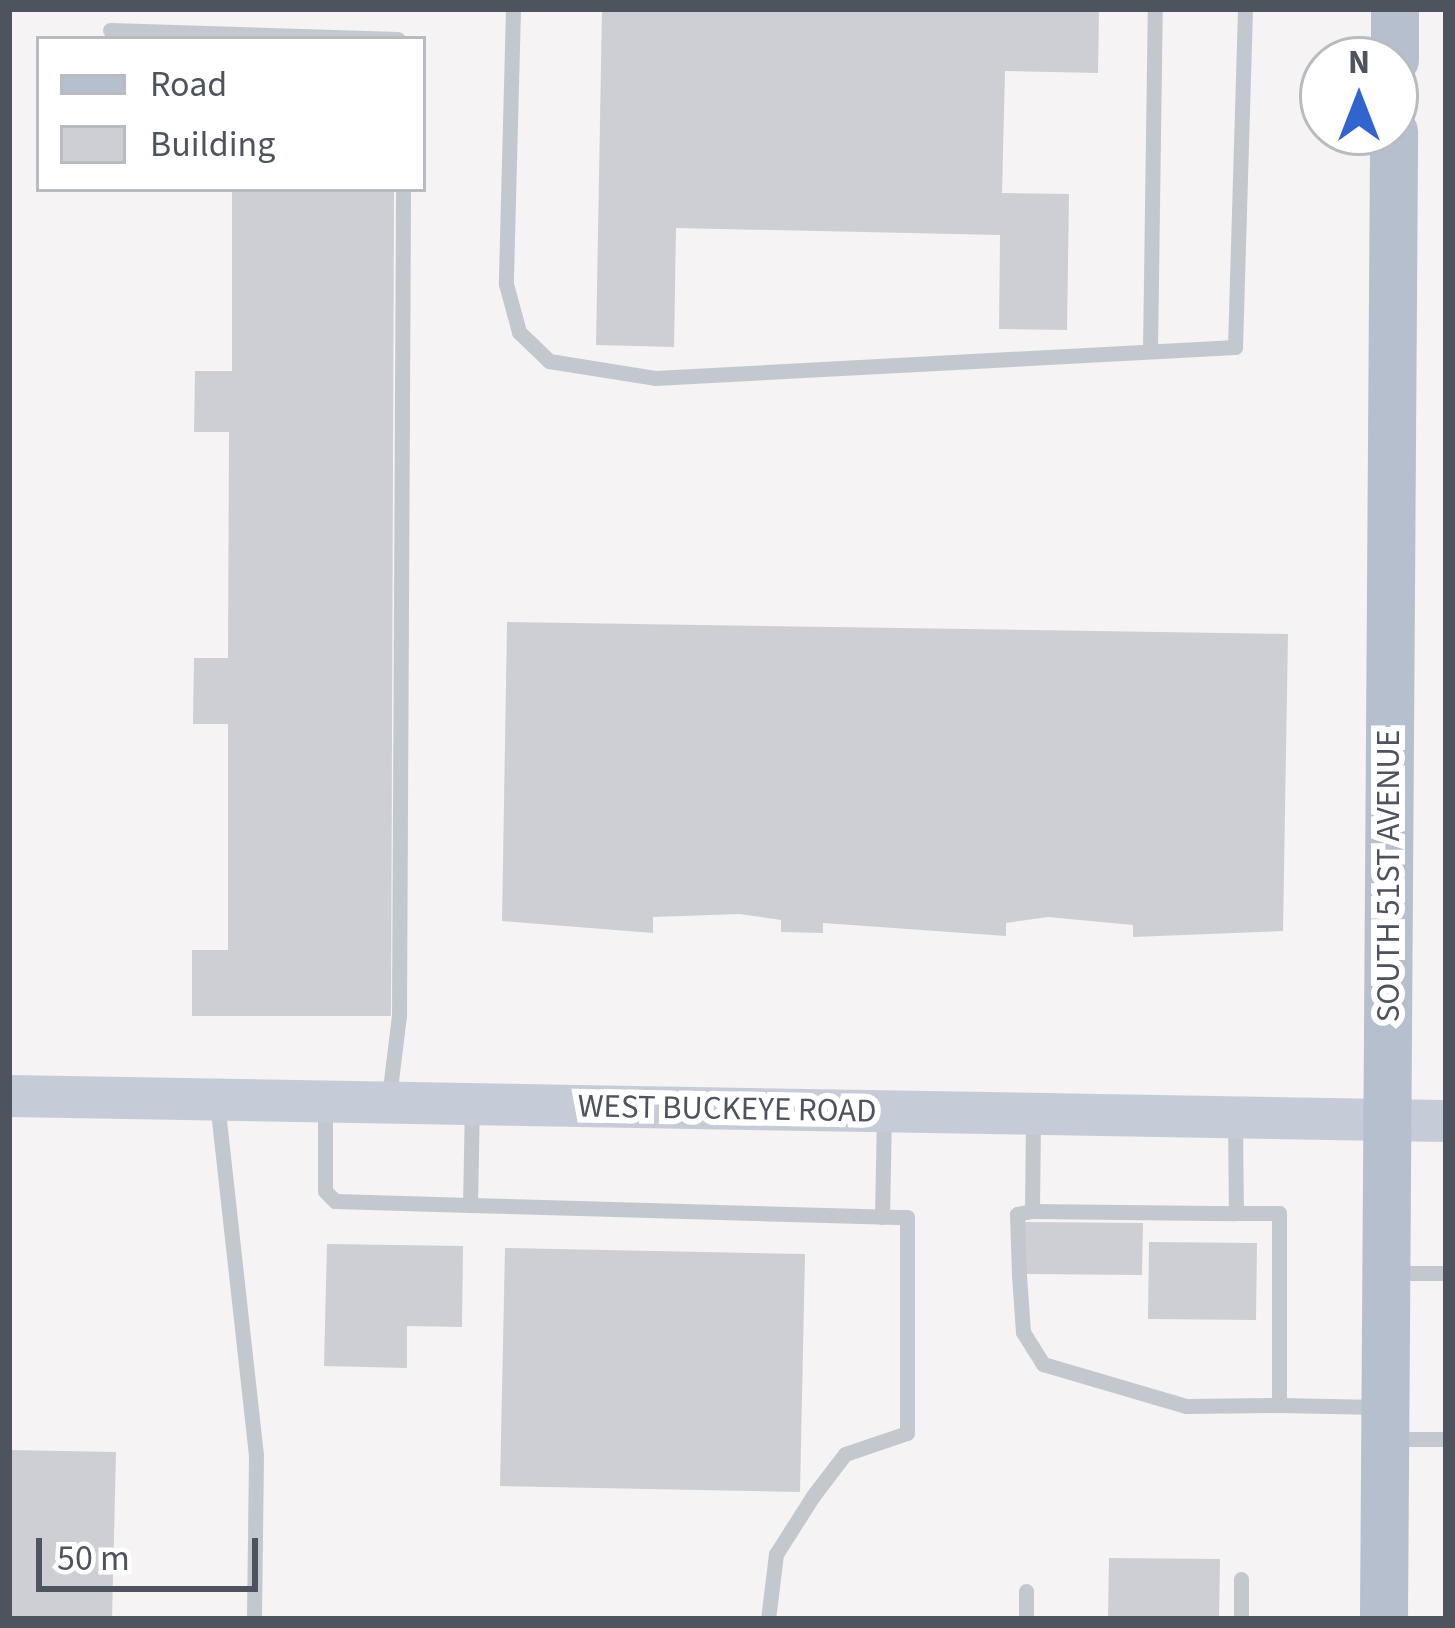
<!DOCTYPE html>
<style>
body{margin:0}
#map{position:relative;width:1455px;height:1628px;overflow:hidden;background:#f5f3f3;font-family:"Source Sans 3",sans-serif}
div>[style]{position:absolute}
.building>*{inset:0;background:#cecfd4}
.lane>*{height:15px;margin:-7.5px;padding:0 7.5px;transform-origin:7.5px;border-radius:7.5px;background:#c3c8cf}
.secondary>*{height:42px;margin:-21px;padding:0 21px;transform-origin:21px;border-radius:21px;background:#c6ccd7}
.primary>*{height:48px;margin:-24px;padding:0 24px;transform-origin:24px;border-radius:24px;background:#b6bfce}
span{translate:-50% -50%;white-space:nowrap;text-align:center;line-height:1.15;-webkit-text-stroke:12px #fff;paint-order:stroke}
.street-label{font-size:33px;color:#4d545e}
.frame{position:absolute;inset:0;border:12px solid #4d545e;pointer-events:none}
.legend{position:absolute;left:36px;top:36px;width:390px;height:156px;box-sizing:border-box;background:#fff;border:3px solid #b8bbbf;margin:0;padding:15px 21px;list-style:none;font-size:36px;color:#4d545e}
.legend li{display:flex;align-items:center;gap:24px;height:60px}
.legend b{width:60px;border:3px solid #b8bbbf}
.north{position:absolute;left:1299px;top:36px;width:120px;height:120px;box-sizing:border-box;background:#fff;border:3px solid #b8bbbf;border-radius:50%;rotate:0deg;font-size:33px;font-weight:700;line-height:48px;text-align:center;color:#4d545e}
.north::after{content:'';display:block;margin:auto;width:42px;height:54px;background:#3264d0;clip-path:polygon(50% 0,100% 100%,50% 72%,0 100%)}
.scale{position:absolute;left:36px;top:1538px;width:222px;height:54px;box-sizing:border-box;border:6px solid #4d545e;border-top:0;padding-left:15px;font-size:36px;line-height:42px;white-space:nowrap;color:#4d545e;-webkit-text-stroke:9px #fff;paint-order:stroke}
</style>
<div id="map">
<div class="building">
<div style="clip-path:polygon(602px 9px,1099px 9px,1098px 73px,1005px 71px,1002px 193px,1069px 194px,1067px 330px,999px 329px,1000px 235px,676px 228px,674px 347px,596px 345px)"></div>
<div style="clip-path:polygon(232px 189px,394px 189px,391px 1016px,192px 1016px,192px 950px,228px 950px,228px 724px,193px 724px,194px 658px,228px 658px,229px 432px,194px 432px,195px 371px,232px 371px)"></div>
<div style="clip-path:polygon(507px 622px,1288px 634px,1283px 931px,1133px 937px,1133px 925px,1048px 917px,1006px 923px,1006px 936px,823px 923px,823px 933px,781px 932px,781px 920px,740px 914px,653px 917px,653px 933px,502px 921px)"></div>
<div style="clip-path:polygon(1025px 1222px,1143px 1223px,1142px 1275px,1024px 1274px)"></div>
<div style="clip-path:polygon(1149px 1242px,1257px 1243px,1256px 1320px,1148px 1319px)"></div>
<div style="clip-path:polygon(327px 1244px,463px 1246px,462px 1327px,407px 1326px,407px 1368px,324px 1366px)"></div>
<div style="clip-path:polygon(505px 1248px,805px 1254px,800px 1492px,500px 1486px)"></div>
<div style="clip-path:polygon(9px 1450px,116px 1452px,112px 1619px,9px 1619px)"></div>
<div style="clip-path:polygon(1109px 1558px,1220px 1559px,1219px 1619px,1108px 1619px)"></div>
</div>
<div class="lane">
<div style="left:513px;top:9px;width:275px;rotate:91.5deg"></div>
<div style="left:506px;top:284px;width:50px;rotate:74.8deg"></div>
<div style="left:519px;top:332px;width:42px;rotate:44deg"></div>
<div style="left:549px;top:361px;width:107px;rotate:9.1deg"></div>
<div style="left:655px;top:378px;width:581px;rotate:-3.06deg"></div>
<div style="left:1235px;top:347px;width:338px;rotate:-88.3deg"></div>
<div style="left:110px;top:30px;width:288px;rotate:1.8deg"></div>
<div style="left:1150px;top:351px;width:342px;rotate:-89.2deg"></div>
<div style="left:389px;top:1097px;width:83px;rotate:-83deg"></div>
<div style="left:399px;top:1015px;width:826px;rotate:-89.72deg"></div>
<div style="left:217px;top:1102px;width:355px;rotate:83.7deg"></div>
<div style="left:256px;top:1455px;width:164px;rotate:90.7deg"></div>
<div style="left:325px;top:1105px;width:86px;rotate:90deg"></div>
<div style="left:325px;top:1191px;width:14px;rotate:45deg"></div>
<div style="left:335px;top:1201px;width:135px;rotate:1.7deg"></div>
<div style="left:470px;top:1205px;width:101px;rotate:-88.9deg"></div>
<div style="left:1033px;top:1117px;width:94px;rotate:90.6deg"></div>
<div style="left:1032px;top:1211px;width:204px;rotate:0.6deg"></div>
<div style="left:1235px;top:1121px;width:92px;rotate:89.4deg"></div>
<div style="left:1236px;top:1213px;width:43px"></div>
<div style="left:1279px;top:1213px;width:192px;rotate:90deg"></div>
<div style="left:1279px;top:1405px;width:100px;rotate:1.1deg"></div>
<div style="left:470px;top:1205px;width:437px;rotate:1.6deg"></div>
<div style="left:907px;top:1217px;width:216px;rotate:90deg"></div>
<div style="left:907px;top:1433px;width:65px;rotate:161.3deg"></div>
<div style="left:845px;top:1454px;width:53px;rotate:127.3deg"></div>
<div style="left:813px;top:1496px;width:69px;rotate:122.5deg"></div>
<div style="left:776px;top:1554px;width:65px;rotate:97deg"></div>
<div style="left:1032px;top:1211px;width:15px;rotate:169deg"></div>
<div style="left:1017px;top:1214px;width:61px;rotate:88.1deg"></div>
<div style="left:1019px;top:1275px;width:57px;rotate:86deg"></div>
<div style="left:1023px;top:1332px;width:38px;rotate:58deg"></div>
<div style="left:1043px;top:1364px;width:149px;rotate:16.4deg"></div>
<div style="left:1186px;top:1406px;width:93px;rotate:-0.6deg"></div>
<div style="left:882px;top:1217px;width:105px;rotate:-88.9deg"></div>
<div style="left:1395px;top:1273px;width:51px"></div>
<div style="left:1389px;top:1439px;width:57px"></div>
<div style="left:1026px;top:1619px;width:28px;rotate:-90deg"></div>
<div style="left:1241px;top:1619px;width:40px;rotate:-90deg"></div>
</div>
<div class="secondary">
<div style="left:9px;top:1096px;width:1437px;rotate:1deg"></div>
</div>
<div class="primary">
<div style="left:1395px;top:60px;width:51px;rotate:-90deg"></div>
<div style="left:1384px;top:1619px;width:1487px;rotate:-89.61deg"></div>
</div>
<div class="street-label">
<span style="left:1389px;top:876px;rotate:-90deg">SOUTH 51ST AVENUE</span>
<span style="left:727px;top:1109px;rotate:1deg">WEST BUCKEYE ROAD</span>
</div>
<div class="frame"></div>
<ul class="legend">
<li><b style="height:15px;background:#b6bfce"></b>Road</li>
<li><b style="height:33px;background:#cecfd4"></b>Building</li>
</ul>
<div class="north">N</div>
<div class="scale">50 m</div>
</div>
